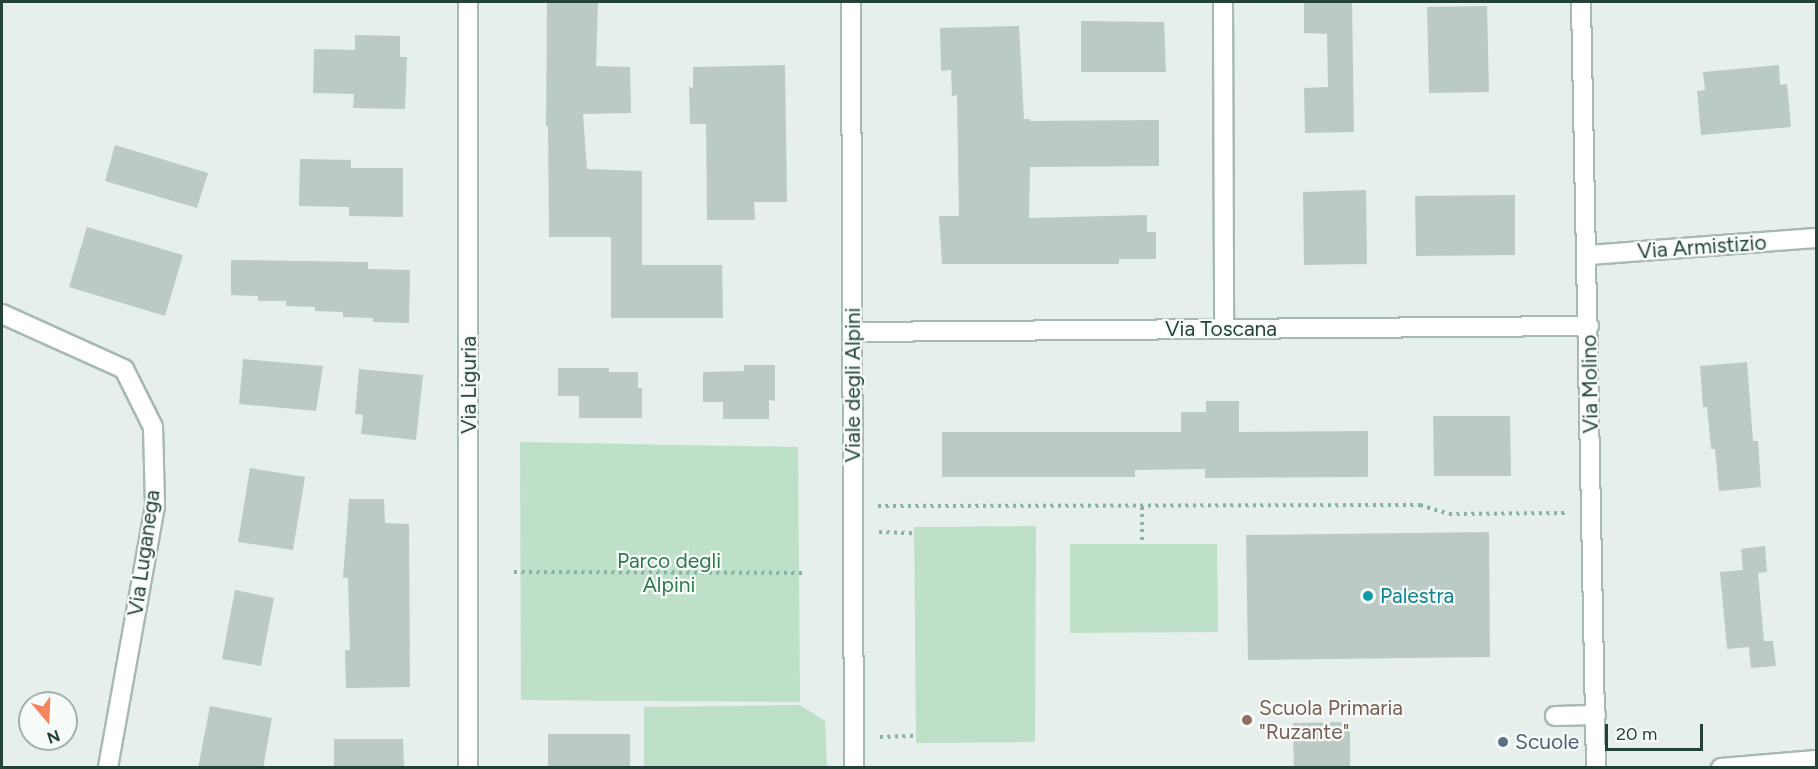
<!DOCTYPE html>
<style>
body{margin:0}
#map{position:relative;width:1818px;height:769px;overflow:hidden;background:#e6efeb;font-family:Figtree,sans-serif}
div>[style]{position:absolute}
.green>*{inset:0;background:#bfe0c8}
.building>*{inset:0;background:#bbcac4}
.path>*{height:4px;margin-top:-2px;transform-origin:0;background:repeating-linear-gradient(90deg,#86b3a5 0 3px,transparent 0 7.5px)}
.roads{filter:drop-shadow(2px 0 #a8b8b2) drop-shadow(-2px 0 #a8b8b2) drop-shadow(0 2px #a8b8b2) drop-shadow(0 -2px #a8b8b2)}
.minor>*{height:18px;margin:-9px;padding:0 9px;transform-origin:9px;border-radius:9px;background:#fff}
.dots>*{width:16px;height:16px;translate:-50% -50%;box-sizing:border-box;border:3px solid #f7fbf9;border-radius:50%}
span{translate:-50% -50%;white-space:nowrap;text-align:center;line-height:1.15;-webkit-text-stroke:4.5px #f7fbf9;paint-order:stroke}
.street-label{font-size:21px;color:#24423a}
.park-label{font-size:21px;color:#2d7a4b}
.culture-label{font-size:21px;color:#0d838f}
.left{translate:0 -50%;text-align:left}
.education-label{font-size:21px;color:#785e54}
.service-label{font-size:21px;color:#4e5e75}
.frame{position:absolute;inset:0;border:3px solid #24423a;pointer-events:none}
.north{position:absolute;left:18px;top:691px;width:60px;height:60px;box-sizing:border-box;background:#f7fbf9;border:2px solid #a3b1ad;border-radius:50%;rotate:161deg;font-size:16px;font-weight:700;line-height:24px;text-align:center;color:#24423a}
.north::after{content:'';display:block;margin:auto;width:21px;height:27px;background:#f4845f;clip-path:polygon(50% 0,100% 100%,50% 72%,0 100%)}
.scale{position:absolute;left:1605px;top:724px;width:98px;height:27px;box-sizing:border-box;border:3px solid #24423a;border-top:0;padding-left:8px;font-size:18px;line-height:21px;white-space:nowrap;color:#24423a;-webkit-text-stroke:4px #f7fbf9;paint-order:stroke}
</style>
<div id="map">
<div class="green">
<div style="clip-path:polygon(520px 442px,798px 447px,800px 702px,521px 700px)"></div>
<div style="clip-path:polygon(1036px 526px,1035px 742px,916px 743px,914px 527px)"></div>
<div style="clip-path:polygon(1070px 544px,1217px 544px,1218px 632px,1070px 633px)"></div>
<div style="clip-path:polygon(800px 705px,825px 721px,827px 767px,644px 767px,644px 707px)"></div>
</div>
<div class="building">
<div style="clip-path:polygon(547px 2px,598px 2px,596px 66px,630px 67px,631px 113px,583px 114px,587px 169px,642px 171px,642px 265px,722px 265px,723px 318px,611px 318px,611px 237px,549px 237px,548px 126px,546px 126px)"></div>
<div style="clip-path:polygon(1304px 2px,1352px 2px,1354px 132px,1305px 133px,1304px 88px,1328px 87px,1327px 34px,1304px 33px)"></div>
<div style="clip-path:polygon(1487px 6px,1489px 92px,1429px 93px,1427px 7px)"></div>
<div style="clip-path:polygon(1081px 21px,1164px 22px,1166px 72px,1081px 72px)"></div>
<div style="clip-path:polygon(1019px 26px,1024px 119px,1030px 119px,1030px 121px,1159px 120px,1159px 166px,1030px 167px,1029px 218px,1147px 215px,1147px 232px,1156px 232px,1156px 259px,1119px 259px,1119px 264px,942px 264px,939px 216px,959px 216px,957px 95px,952px 96px,951px 70px,941px 71px,940px 28px)"></div>
<div style="clip-path:polygon(355px 35px,400px 36px,400px 57px,407px 57px,405px 109px,353px 108px,354px 94px,313px 93px,314px 49px,355px 50px)"></div>
<div style="clip-path:polygon(785px 65px,787px 202px,754px 202px,755px 220px,707px 220px,706px 124px,690px 124px,689px 87px,693px 88px,693px 67px)"></div>
<div style="clip-path:polygon(1779px 65px,1780px 85px,1787px 84px,1791px 127px,1701px 135px,1697px 91px,1705px 90px,1703px 72px)"></div>
<div style="clip-path:polygon(115px 145px,208px 173px,197px 208px,105px 181px)"></div>
<div style="clip-path:polygon(300px 159px,351px 160px,351px 168px,403px 168px,403px 217px,349px 216px,349px 207px,299px 206px)"></div>
<div style="clip-path:polygon(1366px 190px,1367px 264px,1304px 265px,1303px 192px)"></div>
<div style="clip-path:polygon(1515px 195px,1515px 255px,1416px 256px,1415px 196px)"></div>
<div style="clip-path:polygon(87px 227px,183px 255px,165px 316px,69px 287px)"></div>
<div style="clip-path:polygon(231px 260px,368px 262px,368px 269px,410px 270px,409px 323px,373px 322px,373px 318px,343px 317px,343px 312px,315px 311px,315px 307px,286px 306px,286px 301px,258px 301px,258px 296px,231px 295px)"></div>
<div style="clip-path:polygon(243px 359px,323px 366px,316px 411px,239px 404px)"></div>
<div style="clip-path:polygon(1747px 362px,1753px 441px,1758px 441px,1761px 487px,1719px 491px,1715px 449px,1711px 449px,1707px 407px,1703px 407px,1700px 366px)"></div>
<div style="clip-path:polygon(744px 365px,775px 365px,775px 401px,769px 400px,769px 419px,723px 419px,723px 402px,703px 402px,703px 372px,744px 371px)"></div>
<div style="clip-path:polygon(558px 368px,609px 368px,609px 372px,638px 372px,638px 388px,642px 388px,642px 418px,579px 418px,579px 396px,558px 396px)"></div>
<div style="clip-path:polygon(359px 369px,423px 375px,416px 440px,361px 434px,363px 415px,355px 414px)"></div>
<div style="clip-path:polygon(1206px 401px,1239px 401px,1239px 432px,1368px 431px,1368px 477px,1205px 478px,1205px 469px,1135px 470px,1135px 477px,942px 477px,942px 432px,1181px 432px,1181px 412px,1206px 412px)"></div>
<div style="clip-path:polygon(1433px 416px,1510px 416px,1511px 476px,1434px 476px)"></div>
<div style="clip-path:polygon(250px 468px,305px 477px,293px 550px,238px 542px)"></div>
<div style="clip-path:polygon(349px 499px,384px 499px,385px 523px,409px 524px,410px 687px,346px 688px,345px 650px,350px 650px,348px 578px,343px 578px)"></div>
<div style="clip-path:polygon(1489px 532px,1490px 657px,1248px 660px,1246px 535px)"></div>
<div style="clip-path:polygon(1765px 546px,1767px 572px,1758px 573px,1764px 641px,1773px 641px,1776px 666px,1751px 668px,1749px 647px,1727px 649px,1720px 572px,1743px 570px,1741px 549px)"></div>
<div style="clip-path:polygon(235px 590px,274px 598px,261px 666px,222px 659px)"></div>
<div style="clip-path:polygon(210px 706px,272px 718px,263px 768px,198px 768px)"></div>
<div style="clip-path:polygon(1350px 722px,1350px 768px,1294px 768px,1293px 723px)"></div>
<div style="clip-path:polygon(548px 734px,630px 734px,630px 768px,548px 768px)"></div>
<div style="clip-path:polygon(334px 739px,403px 739px,404px 768px,334px 768px)"></div>
</div>
<div class="path">
<div style="left:878px;top:506px;width:542px;rotate:-0.11deg"></div>
<div style="left:1420px;top:505px;width:30px;rotate:17deg"></div>
<div style="left:1449px;top:514px;width:118px;rotate:-0.5deg"></div>
<div style="left:1142px;top:507px;width:34px;rotate:90deg"></div>
<div style="left:879px;top:532px;width:35px;rotate:2deg"></div>
<div style="left:514px;top:572px;width:290px;rotate:0.2deg"></div>
<div style="left:880px;top:737px;width:36px;rotate:-2deg"></div>
</div>
<div class="roads">
<div class="minor">
<div style="left:851px;top:2px;width:766px;rotate:89.78deg"></div>
<div style="left:1223px;top:2px;width:327px;rotate:89.8deg"></div>
<div style="left:1581px;top:2px;width:766px;rotate:88.88deg"></div>
<div style="left:1588px;top:255px;width:229px;rotate:-4.3deg"></div>
<div style="left:2px;top:314px;width:134px;rotate:24.3deg"></div>
<div style="left:124px;top:369px;width:65px;rotate:63.4deg"></div>
<div style="left:153px;top:427px;width:79px;rotate:88.5deg"></div>
<div style="left:155px;top:506px;width:266px;rotate:100.2deg"></div>
<div style="left:853px;top:332px;width:736px;rotate:-0.47deg"></div>
<div style="left:1555px;top:716px;width:41px;rotate:-1.4deg"></div>
<div style="left:468px;top:768px;width:766px;rotate:-90deg"></div>
<div style="left:1721px;top:768px;width:95px;rotate:-4.8deg"></div>
</div>
</div>
<div class="dots">
<div style="left:1368px;top:596px;background:#0f9aa8"></div>
<div style="left:1247px;top:720px;background:#8d6e63"></div>
<div style="left:1503px;top:742px;background:#5c6f8a"></div>
</div>
<div class="street-label">
<span style="left:1702px;top:247px;rotate:-4deg">Via Armistizio</span>
<span style="left:1221px;top:329px">Via Toscana</span>
<span style="left:1590px;top:384px;rotate:-91deg">Via Molino</span>
<span style="left:469px;top:385px;rotate:-90deg">Via Liguria</span>
<span style="left:853px;top:385px;rotate:-90deg">Viale degli Alpini</span>
<span style="left:144px;top:553px;rotate:-82deg">Via Luganega</span>
</div>
<div class="park-label">
<span style="left:669px;top:573px">Parco degli<br>Alpini</span>
</div>
<div class="culture-label">
<span class="left" style="left:1380px;top:596px">Palestra</span>
</div>
<div class="education-label">
<span class="left" style="left:1259px;top:720px">Scuola Primaria<br>"Ruzante"</span>
</div>
<div class="service-label">
<span class="left" style="left:1515px;top:742px">Scuole</span>
</div>
<div class="frame"></div>
<div class="north">N</div>
<div class="scale">20 m</div>
</div>
